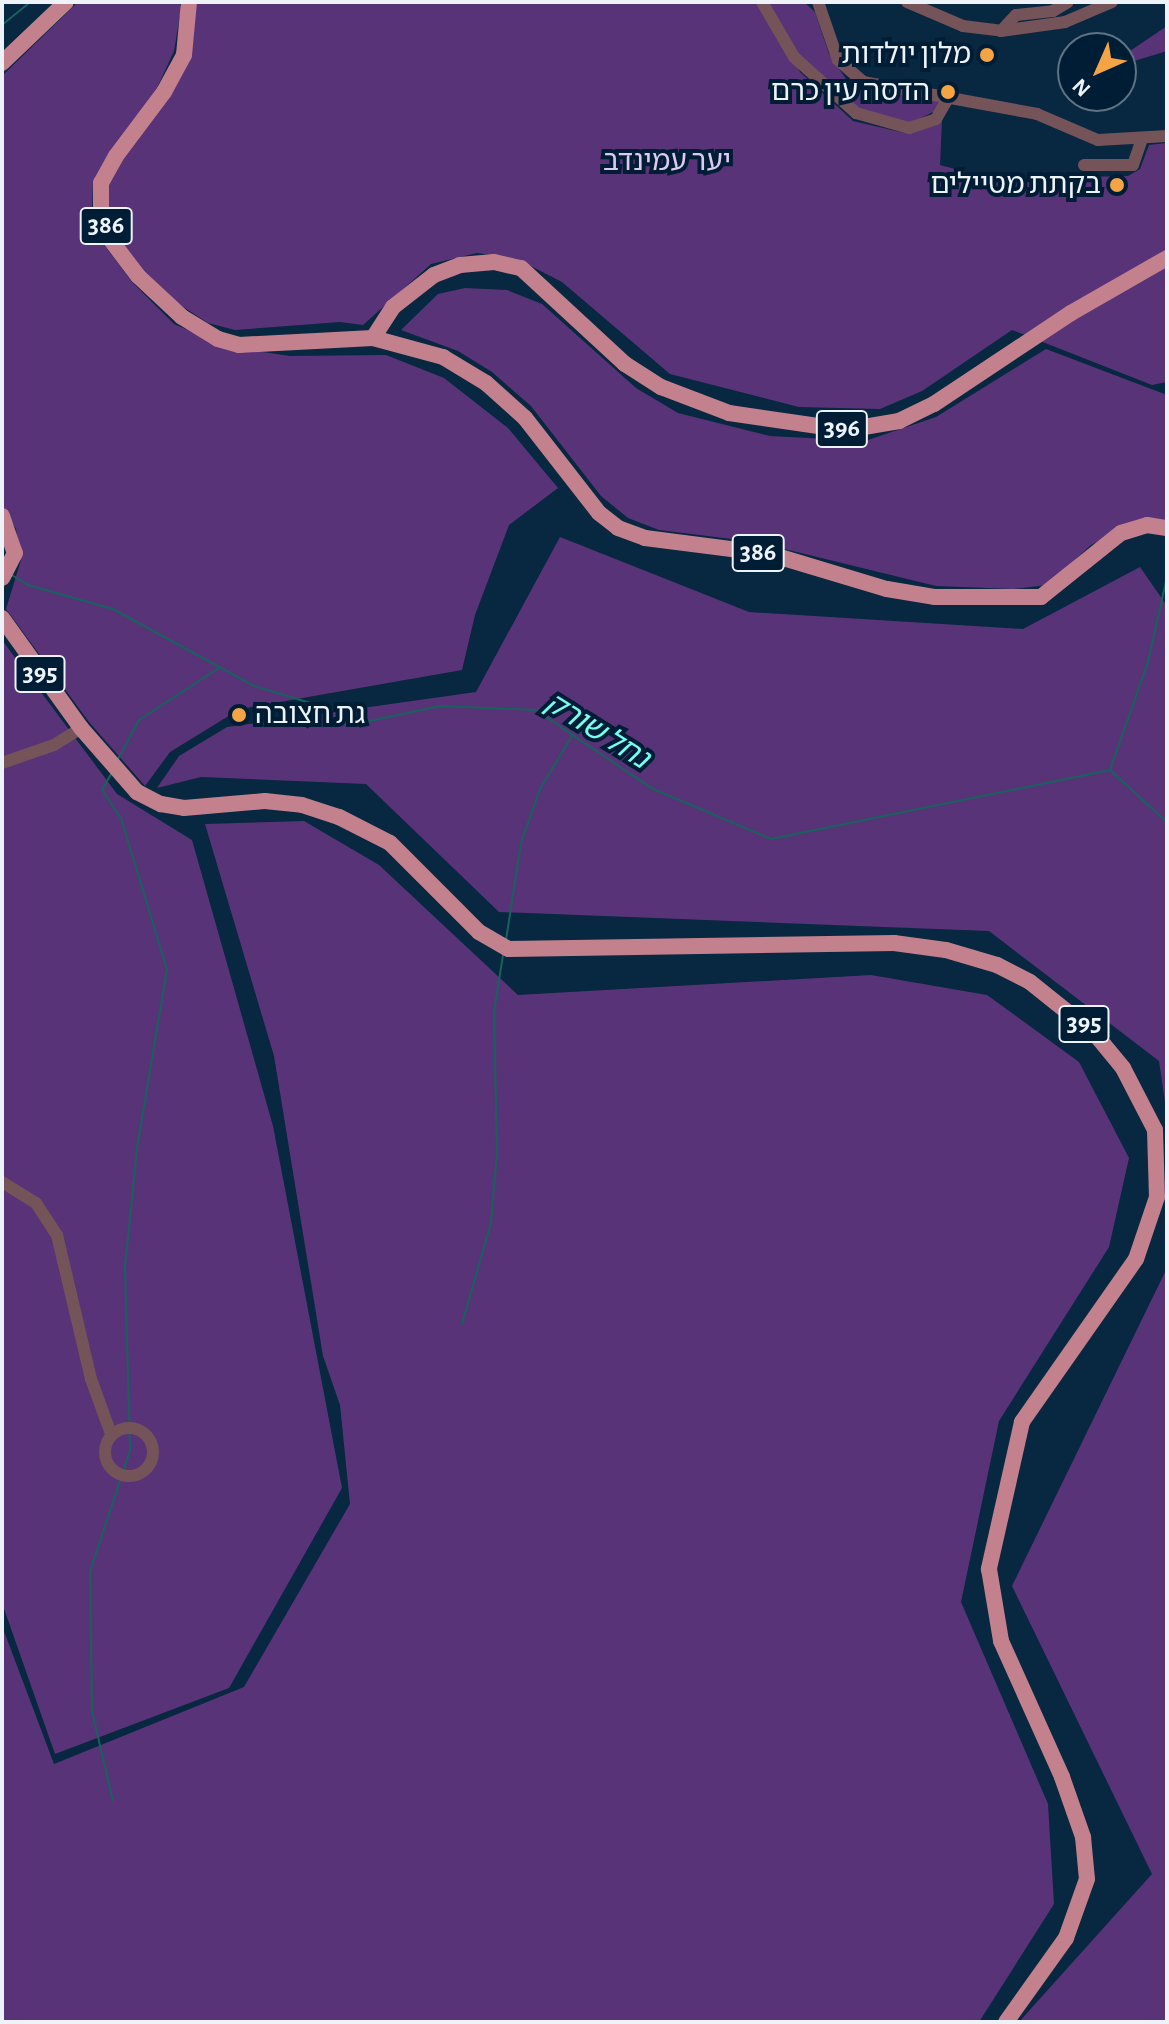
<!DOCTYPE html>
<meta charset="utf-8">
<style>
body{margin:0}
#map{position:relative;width:1169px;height:2024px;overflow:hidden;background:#082740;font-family:"Alegreya Sans","Noto Sans Hebrew",sans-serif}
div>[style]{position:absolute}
.green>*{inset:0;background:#593378}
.stream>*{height:2px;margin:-1px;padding:0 1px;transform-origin:1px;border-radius:1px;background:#16635d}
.minor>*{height:12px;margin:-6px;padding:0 6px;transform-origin:6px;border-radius:6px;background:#745359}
.minor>.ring{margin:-6px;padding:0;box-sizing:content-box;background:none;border:12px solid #745359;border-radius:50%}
.major>*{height:16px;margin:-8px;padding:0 8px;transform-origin:8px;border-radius:8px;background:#c3808d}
.dots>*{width:22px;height:22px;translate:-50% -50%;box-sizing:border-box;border:4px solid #001d36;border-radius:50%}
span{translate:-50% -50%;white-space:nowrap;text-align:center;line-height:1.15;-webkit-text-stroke:8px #001d36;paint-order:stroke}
.shield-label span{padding:2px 6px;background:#001d36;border:2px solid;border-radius:6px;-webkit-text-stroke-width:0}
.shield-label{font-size:26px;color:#edf3f9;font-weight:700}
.poi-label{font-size:28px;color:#edf3f9}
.right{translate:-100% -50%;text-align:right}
.left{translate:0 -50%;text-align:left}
.park-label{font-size:28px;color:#ddc9f2}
.water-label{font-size:30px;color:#77fdf1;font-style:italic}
.frame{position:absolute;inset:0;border:4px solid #edf3f9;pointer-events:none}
.north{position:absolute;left:1057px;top:32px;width:80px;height:80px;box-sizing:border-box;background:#001d36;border:2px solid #5f7384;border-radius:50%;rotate:225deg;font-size:22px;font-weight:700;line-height:32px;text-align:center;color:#edf3f9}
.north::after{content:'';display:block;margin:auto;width:28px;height:36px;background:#f4a444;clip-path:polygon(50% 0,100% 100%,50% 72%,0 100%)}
</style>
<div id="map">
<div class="green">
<div style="clip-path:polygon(78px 2px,179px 2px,181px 9px,174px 51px,157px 88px,93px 181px,92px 209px,102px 242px,132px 282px,174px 324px,227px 347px,290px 356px,386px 355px,444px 378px,508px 428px,558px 488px,509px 525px,475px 615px,462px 670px,240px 709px,170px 752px,145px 786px,89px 722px,6px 609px,21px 560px,16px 529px,2px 505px,2px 76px)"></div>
<div style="clip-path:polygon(759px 2px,800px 72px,853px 121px,909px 134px,942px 120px,940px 165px,993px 179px,1128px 176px,1140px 169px,1149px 145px,1167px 143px,1167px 382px,1152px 385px,1012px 330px,922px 391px,880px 409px,799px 407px,670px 374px,562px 282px,517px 259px,477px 253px,431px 264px,363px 325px,340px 322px,235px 330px,208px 323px,168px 297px,127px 253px,110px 224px,107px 190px,111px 176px,166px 95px,193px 3px)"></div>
<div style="clip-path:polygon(765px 2px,804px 2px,815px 12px,829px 54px,850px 85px,941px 102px,935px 111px,909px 124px,867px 115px,802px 61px)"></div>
<div style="clip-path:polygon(1167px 26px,1167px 51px,1121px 65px,1121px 57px)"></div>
<div style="clip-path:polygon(465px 288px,507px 290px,542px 304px,636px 388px,678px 413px,770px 436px,865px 441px,936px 417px,1046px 349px,1167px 395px,1167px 522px,1121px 529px,1091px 545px,1047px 585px,1014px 589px,936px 586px,756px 542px,659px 530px,628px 518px,601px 496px,531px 406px,492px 372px,458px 351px,401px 330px,438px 294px)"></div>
<div style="clip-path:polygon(560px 537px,749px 612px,1023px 629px,1140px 567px,1167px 606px,1167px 1116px,1159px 1061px,989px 931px,499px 912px,366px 784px,201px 777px,157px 788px,179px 756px,227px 727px,476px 692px)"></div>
<div style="clip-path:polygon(2px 640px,117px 794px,192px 840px,273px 1126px,342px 1488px,229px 1688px,55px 1754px,2px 1603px)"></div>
<div style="clip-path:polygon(304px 821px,379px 865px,518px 995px,871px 975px,987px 995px,1079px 1062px,1129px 1158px,1109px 1247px,999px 1421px,961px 1602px,1048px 1804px,1054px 1904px,979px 2022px,2px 2022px,2px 1626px,54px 1764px,244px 1687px,350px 1504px,340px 1405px,323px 1356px,274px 1056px,205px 824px)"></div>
<div style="clip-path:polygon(1167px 1268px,1167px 2022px,1019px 2022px,1152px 1874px,1012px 1586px)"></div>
</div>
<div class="stream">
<div style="left:2px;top:25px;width:36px;rotate:-39deg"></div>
<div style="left:10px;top:574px;width:21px;rotate:31deg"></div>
<div style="left:28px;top:585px;width:88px;rotate:15.8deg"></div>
<div style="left:113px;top:609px;width:161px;rotate:28.6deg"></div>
<div style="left:254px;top:686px;width:121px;rotate:16.8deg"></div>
<div style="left:370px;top:721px;width:72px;rotate:-12.1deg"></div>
<div style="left:440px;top:706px;width:96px;rotate:2.4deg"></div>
<div style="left:536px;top:710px;width:139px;rotate:34.1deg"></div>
<div style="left:651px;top:788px;width:130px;rotate:23deg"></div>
<div style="left:771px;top:839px;width:346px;rotate:-11.5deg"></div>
<div style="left:1110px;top:770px;width:77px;rotate:42.4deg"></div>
<div style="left:117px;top:761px;width:47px;rotate:-61.8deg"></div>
<div style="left:139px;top:720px;width:95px;rotate:-33deg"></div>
<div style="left:1110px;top:770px;width:114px;rotate:-70.6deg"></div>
<div style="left:1148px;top:662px;width:87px;rotate:-77.4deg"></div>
<div style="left:111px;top:774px;width:18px;rotate:119deg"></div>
<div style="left:102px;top:790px;width:34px;rotate:56deg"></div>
<div style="left:121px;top:818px;width:158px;rotate:73.1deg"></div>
<div style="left:167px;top:969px;width:182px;rotate:99.5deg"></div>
<div style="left:137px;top:1149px;width:119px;rotate:95.8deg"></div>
<div style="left:125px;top:1267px;width:184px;rotate:88.4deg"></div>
<div style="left:130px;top:1451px;width:126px;rotate:108.4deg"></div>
<div style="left:90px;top:1571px;width:140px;rotate:89.2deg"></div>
<div style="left:92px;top:1711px;width:92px;rotate:76.9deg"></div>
<div style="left:506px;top:940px;width:98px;rotate:-81.2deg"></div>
<div style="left:521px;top:843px;width:57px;rotate:-70.6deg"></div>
<div style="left:540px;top:789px;width:62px;rotate:-58.9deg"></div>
<div style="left:462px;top:1324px;width:105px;rotate:-74deg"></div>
<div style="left:491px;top:1223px;width:70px;rotate:-85.1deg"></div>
<div style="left:497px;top:1153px;width:141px;rotate:-91.2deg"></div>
<div style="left:494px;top:1012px;width:58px;rotate:-81deg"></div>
</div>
<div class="minor">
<div style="left:762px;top:2px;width:64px;rotate:59.8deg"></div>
<div style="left:794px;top:57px;width:84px;rotate:42.1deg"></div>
<div style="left:856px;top:113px;width:55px;rotate:15.8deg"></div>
<div style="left:909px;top:128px;width:28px;rotate:-18deg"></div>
<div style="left:936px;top:119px;width:24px;rotate:-60deg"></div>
<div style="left:818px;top:2px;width:61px;rotate:71deg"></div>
<div style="left:838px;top:60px;width:33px;rotate:41deg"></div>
<div style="left:863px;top:82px;width:177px;rotate:10.4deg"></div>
<div style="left:1037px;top:114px;width:66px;rotate:23.1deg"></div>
<div style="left:1098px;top:140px;width:69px;rotate:-3.3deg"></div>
<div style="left:907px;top:2px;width:61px;rotate:23.2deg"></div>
<div style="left:963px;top:26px;width:38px;rotate:7deg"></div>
<div style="left:1001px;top:31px;width:65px;rotate:-8deg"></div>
<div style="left:1065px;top:22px;width:51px;rotate:-23.1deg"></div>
<div style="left:1001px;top:31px;width:22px;rotate:-47deg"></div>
<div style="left:1016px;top:15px;width:37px;rotate:-6deg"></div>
<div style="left:1053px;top:11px;width:17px;rotate:-31deg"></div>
<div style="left:1084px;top:165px;width:49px"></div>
<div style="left:1133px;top:165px;width:28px;rotate:-71deg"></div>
<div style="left:2px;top:763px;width:55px;rotate:-19.1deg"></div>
<div style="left:54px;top:745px;width:32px;rotate:-32deg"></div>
<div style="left:2px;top:1182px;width:40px;rotate:32deg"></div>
<div style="left:36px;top:1203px;width:38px;rotate:57deg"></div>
<div style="left:57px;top:1235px;width:148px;rotate:76.7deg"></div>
<div style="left:91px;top:1379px;width:59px;rotate:70deg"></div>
<div class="ring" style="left:105px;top:1428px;width:36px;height:36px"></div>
</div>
<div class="major">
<div style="left:189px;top:2px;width:53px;rotate:95.4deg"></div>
<div style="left:184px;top:55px;width:42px;rotate:118.4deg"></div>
<div style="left:164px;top:92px;width:80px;rotate:126.9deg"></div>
<div style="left:116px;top:156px;width:31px;rotate:119deg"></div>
<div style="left:101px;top:183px;width:25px;rotate:90deg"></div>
<div style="left:101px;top:208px;width:32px;rotate:74deg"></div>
<div style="left:110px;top:239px;width:46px;rotate:52.9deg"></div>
<div style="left:138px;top:276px;width:60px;rotate:43deg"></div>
<div style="left:182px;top:317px;width:42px;rotate:31.4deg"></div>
<div style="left:218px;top:339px;width:22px;rotate:16deg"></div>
<div style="left:239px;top:345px;width:134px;rotate:-3deg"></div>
<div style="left:373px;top:338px;width:73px;rotate:15.2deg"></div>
<div style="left:443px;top:357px;width:50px;rotate:31.2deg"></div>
<div style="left:486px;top:383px;width:52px;rotate:41.9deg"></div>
<div style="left:525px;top:418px;width:120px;rotate:52.1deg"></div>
<div style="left:599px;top:513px;width:24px;rotate:38deg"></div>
<div style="left:618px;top:528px;width:29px;rotate:20deg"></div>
<div style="left:645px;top:538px;width:126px;rotate:7.3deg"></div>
<div style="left:770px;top:554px;width:122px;rotate:16.7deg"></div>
<div style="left:887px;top:589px;width:49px;rotate:9.5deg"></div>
<div style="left:935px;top:597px;width:106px"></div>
<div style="left:1041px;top:597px;width:102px;rotate:-38.7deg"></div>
<div style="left:1121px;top:533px;width:27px;rotate:-17deg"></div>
<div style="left:1147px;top:525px;width:20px;rotate:9deg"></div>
<div style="left:2px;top:63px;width:88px;rotate:-43.6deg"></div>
<div style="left:373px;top:338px;width:37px;rotate:-57deg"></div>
<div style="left:393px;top:307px;width:52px;rotate:-38deg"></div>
<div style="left:434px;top:275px;width:28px;rotate:-21deg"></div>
<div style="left:460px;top:265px;width:34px;rotate:-5deg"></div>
<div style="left:494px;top:262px;width:28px;rotate:13deg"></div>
<div style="left:521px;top:268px;width:142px;rotate:42.7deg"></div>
<div style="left:625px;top:364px;width:43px;rotate:32.6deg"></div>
<div style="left:661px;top:387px;width:73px;rotate:20.9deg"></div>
<div style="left:729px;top:413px;width:118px;rotate:8.3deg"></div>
<div style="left:846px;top:430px;width:54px;rotate:-9.6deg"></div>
<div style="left:899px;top:421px;width:39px;rotate:-26deg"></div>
<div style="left:934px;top:404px;width:164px;rotate:-33.6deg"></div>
<div style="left:1071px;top:313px;width:111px;rotate:-29.8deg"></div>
<div style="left:2px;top:516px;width:39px;rotate:71deg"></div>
<div style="left:15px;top:553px;width:28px;rotate:117deg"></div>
<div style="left:2px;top:618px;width:135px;rotate:54.3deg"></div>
<div style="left:81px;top:728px;width:85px;rotate:48.8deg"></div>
<div style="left:137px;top:792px;width:27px;rotate:27deg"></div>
<div style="left:161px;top:804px;width:23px;rotate:10deg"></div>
<div style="left:184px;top:808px;width:81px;rotate:-4.9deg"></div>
<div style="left:265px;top:801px;width:37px;rotate:6deg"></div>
<div style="left:302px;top:805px;width:39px;rotate:18deg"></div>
<div style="left:339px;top:817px;width:57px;rotate:27deg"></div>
<div style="left:390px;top:843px;width:126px;rotate:45deg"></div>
<div style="left:479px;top:932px;width:34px;rotate:30deg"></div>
<div style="left:509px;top:949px;width:385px;rotate:-0.9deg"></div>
<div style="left:894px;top:943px;width:52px;rotate:7.7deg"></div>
<div style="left:946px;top:950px;width:53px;rotate:16.4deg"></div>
<div style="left:997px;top:965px;width:37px;rotate:27deg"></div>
<div style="left:1030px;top:982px;width:83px;rotate:38.7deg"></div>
<div style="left:1095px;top:1034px;width:44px;rotate:50.5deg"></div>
<div style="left:1123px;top:1068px;width:70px;rotate:62.7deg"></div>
<div style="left:1155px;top:1130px;width:67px;rotate:88.3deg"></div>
<div style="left:1157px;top:1197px;width:65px;rotate:108.7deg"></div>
<div style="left:1136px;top:1259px;width:199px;rotate:125deg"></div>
<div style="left:1022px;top:1422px;width:151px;rotate:102.7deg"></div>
<div style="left:989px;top:1569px;width:73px;rotate:80.5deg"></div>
<div style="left:1001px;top:1641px;width:149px;rotate:65.8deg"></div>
<div style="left:1062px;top:1777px;width:64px;rotate:70.7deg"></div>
<div style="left:1083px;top:1837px;width:42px;rotate:84.6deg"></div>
<div style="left:1087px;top:1879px;width:63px;rotate:109.6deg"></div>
<div style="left:1066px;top:1938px;width:103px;rotate:125.5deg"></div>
</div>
<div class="dots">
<div style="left:987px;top:55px;background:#f4a444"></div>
<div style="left:948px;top:92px;background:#f4a444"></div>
<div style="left:1117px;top:185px;background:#f4a444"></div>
<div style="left:239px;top:715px;background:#f4a444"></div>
</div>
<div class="shield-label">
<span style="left:106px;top:226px">386</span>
<span style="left:842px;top:429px">396</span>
<span style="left:758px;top:553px">386</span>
<span style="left:40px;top:674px">395</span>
<span style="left:1084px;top:1024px">395</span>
</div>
<div class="poi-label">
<span class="right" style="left:971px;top:55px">מלון יולדות</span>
<span class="right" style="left:930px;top:92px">הדסה עין כרם</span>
<span class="right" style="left:1101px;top:185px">בקתת מטיילים</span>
<span class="left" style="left:255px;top:715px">גת חצובה</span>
</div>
<div class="park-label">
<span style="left:667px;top:162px">יער עמינדב</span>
</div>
<div class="water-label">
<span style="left:597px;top:731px;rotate:32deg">נחל שורק</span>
</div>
<div class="frame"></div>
<div class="north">N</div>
</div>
